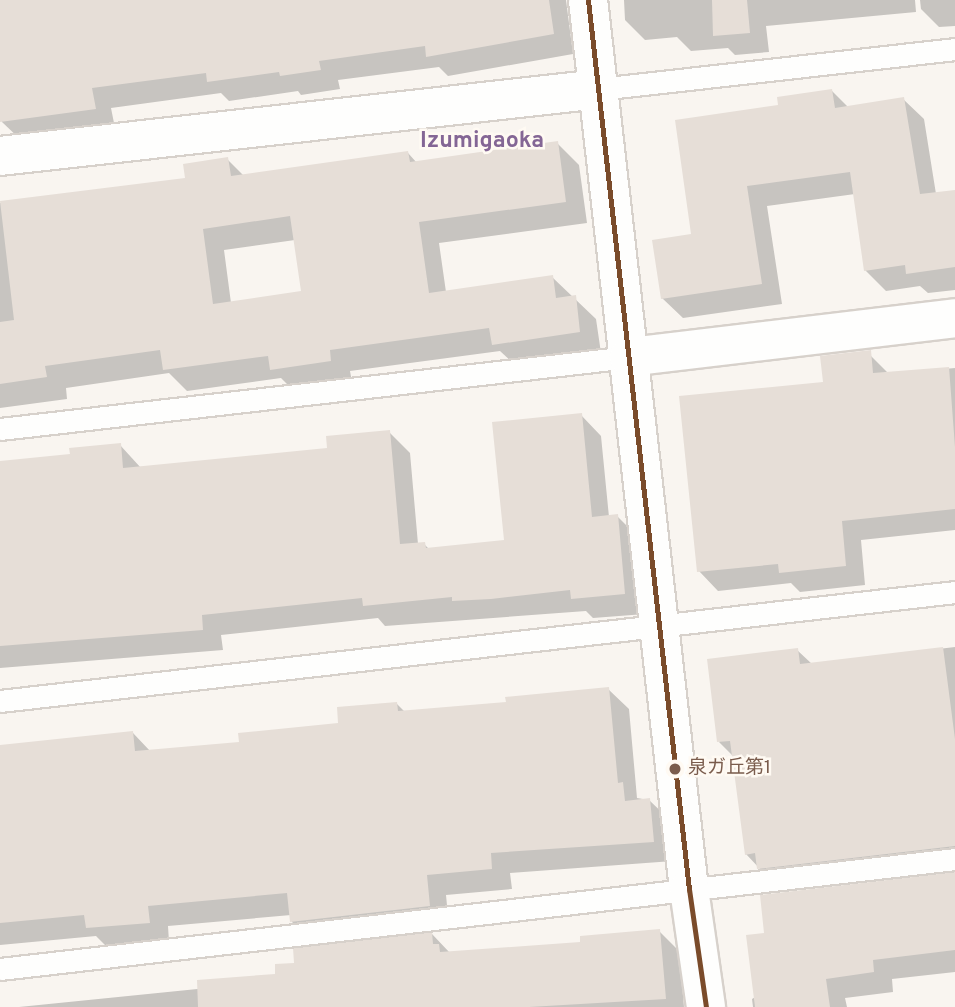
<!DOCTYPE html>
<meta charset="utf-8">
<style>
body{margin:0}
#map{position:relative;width:955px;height:1007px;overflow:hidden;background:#f9f5f0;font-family:Overpass,"Noto Sans JP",sans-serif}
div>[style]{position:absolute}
.shadow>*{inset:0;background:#0003}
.building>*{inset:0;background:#e6ded7}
.roads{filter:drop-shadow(2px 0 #d7d1cb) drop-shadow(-2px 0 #d7d1cb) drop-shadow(0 2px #d7d1cb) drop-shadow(0 -2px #d7d1cb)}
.service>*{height:21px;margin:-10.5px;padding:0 10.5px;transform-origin:10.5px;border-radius:10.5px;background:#fefefd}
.minor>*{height:38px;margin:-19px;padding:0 19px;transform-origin:19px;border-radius:19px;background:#fefefd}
.bus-1>*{height:5px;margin:-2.5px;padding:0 2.5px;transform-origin:2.5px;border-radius:2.5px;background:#7a4b2a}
.dots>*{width:19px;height:19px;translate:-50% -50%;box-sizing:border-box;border:4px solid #fffaf3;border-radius:50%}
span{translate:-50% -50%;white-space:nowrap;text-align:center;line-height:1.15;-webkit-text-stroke:5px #fffaf3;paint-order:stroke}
.bus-label{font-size:19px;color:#7a5c4d}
.left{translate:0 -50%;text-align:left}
.neighbourhood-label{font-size:23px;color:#846695;font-weight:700}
</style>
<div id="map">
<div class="shadow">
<div style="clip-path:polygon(0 0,566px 0,573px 54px,448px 76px,439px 67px,338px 80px,340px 89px,301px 95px,298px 91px,229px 101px,221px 93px,111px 108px,115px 128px,22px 141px,2px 122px,0 115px)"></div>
<div style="clip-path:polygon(624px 0,915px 0,916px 12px,766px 26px,769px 52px,735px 55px,728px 48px,691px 51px,677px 37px,645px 40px,625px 20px)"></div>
<div style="clip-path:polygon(920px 0,955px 0,955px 26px,939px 27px,921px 9px)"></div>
<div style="clip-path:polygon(832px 91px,848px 107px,903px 99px,924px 119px,936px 194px,955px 191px,955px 290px,928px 293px,920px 286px,886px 291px,865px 270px,855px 194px,767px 206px,782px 304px,683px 318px,662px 298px,693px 236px,780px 107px)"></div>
<div style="clip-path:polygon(evenodd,557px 143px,579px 165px,587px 223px,439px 243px,446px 292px,552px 277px,596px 319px,601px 353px,515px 365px,500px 351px,350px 371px,352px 382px,293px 390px,281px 378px,187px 391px,169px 373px,66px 388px,67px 399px,0 408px,0 203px,186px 179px,227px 159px,244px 176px,408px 153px,417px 163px,557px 143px,295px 240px,303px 293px,231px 303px,224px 250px,295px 240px)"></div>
<div style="clip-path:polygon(870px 355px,889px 374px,955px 368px,955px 530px,861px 540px,865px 585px,800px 592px,791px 583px,718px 591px,699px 571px,824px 384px)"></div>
<div style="clip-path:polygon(581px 415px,601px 436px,609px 517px,617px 516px,638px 537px,645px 614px,593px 618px,586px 611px,385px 626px,378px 618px,221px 635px,223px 650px,0 668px,0 463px,72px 456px,120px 445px,141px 468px,329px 450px,389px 432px,410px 453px,418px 544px,424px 544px,430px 550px,506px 541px)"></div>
<div style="clip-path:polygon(955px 647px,955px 867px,778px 888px,746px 854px,734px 757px,719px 742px,797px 650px,812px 664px)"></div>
<div style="clip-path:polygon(608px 689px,629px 709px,637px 798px,649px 800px,670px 820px,673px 861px,510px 873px,512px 889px,446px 895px,449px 926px,312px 942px,292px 922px,291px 915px,168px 926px,169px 942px,108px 948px,96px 936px,0 945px,0 747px,133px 733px,151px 752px,241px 743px,340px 724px,396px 703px,405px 712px,507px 703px)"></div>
<div style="clip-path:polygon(955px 874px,955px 972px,892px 979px,893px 992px,845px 998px,847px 1007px,753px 1007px,752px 999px)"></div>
<div style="clip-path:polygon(659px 931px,679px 951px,684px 1007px,19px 1007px,237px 985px,277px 975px,296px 964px,432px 934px,450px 953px,582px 944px)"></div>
</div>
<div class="building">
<div style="clip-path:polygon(0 0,549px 0,554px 34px,426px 57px,425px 46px,319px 61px,321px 70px,280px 76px,279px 72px,207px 82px,206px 73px,92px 88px,96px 109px,0 122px)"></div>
<div style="clip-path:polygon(712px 0,747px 0,750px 33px,713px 36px)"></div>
<div style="clip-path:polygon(832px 89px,835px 108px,904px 97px,920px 194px,955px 190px,955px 267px,906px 274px,905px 265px,864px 271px,850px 172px,747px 186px,762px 284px,661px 299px,652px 240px,691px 234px,675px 120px,778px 105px,777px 97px)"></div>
<div style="clip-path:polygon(evenodd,558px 141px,566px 202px,419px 222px,429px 293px,553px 275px,556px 298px,576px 295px,580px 332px,492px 345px,489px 328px,330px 350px,331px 361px,270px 370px,268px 356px,163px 370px,160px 350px,45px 366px,47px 377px,0 384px,0 322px,14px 320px,0 201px,185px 178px,183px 164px,228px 157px,231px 176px,408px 151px,410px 162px,558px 141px,290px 216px,301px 291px,213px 304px,203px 229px,290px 216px)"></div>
<div style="clip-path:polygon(871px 350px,873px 373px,949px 367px,955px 447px,955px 509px,842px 521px,846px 566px,779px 573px,778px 564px,697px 572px,679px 396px,823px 382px,820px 356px)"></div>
<div style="clip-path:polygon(582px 413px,592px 517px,618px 514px,625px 594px,571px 599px,570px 590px,491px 599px,452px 601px,452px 597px,363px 606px,362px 598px,202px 615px,203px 630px,0 646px,0 461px,70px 454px,69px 448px,121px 443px,123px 468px,327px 448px,326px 436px,390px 430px,400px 544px,425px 542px,426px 548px,504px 540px,492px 422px)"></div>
<div style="clip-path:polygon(943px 647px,955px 739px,955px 846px,757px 869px,755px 853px,745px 855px,730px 741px,717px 742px,707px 659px,798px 648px,800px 664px)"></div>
<div style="clip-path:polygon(609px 687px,618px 783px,623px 782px,625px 801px,650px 798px,654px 842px,491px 853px,492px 869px,427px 875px,430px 906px,290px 922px,287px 893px,148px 906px,150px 923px,86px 928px,84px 915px,0 923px,0 745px,133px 731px,135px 751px,239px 742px,238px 733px,338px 723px,337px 707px,397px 702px,398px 711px,506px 702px,505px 697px)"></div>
<div style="clip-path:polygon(955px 872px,955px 950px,873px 960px,874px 972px,826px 979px,830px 1007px,755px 1007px,746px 935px,764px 933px,760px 895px)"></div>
<div style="clip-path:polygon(660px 929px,666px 999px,529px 1007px,198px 1007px,197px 980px,275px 974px,275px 964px,294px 963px,293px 948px,432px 932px,433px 944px,439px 944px,440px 952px,580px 942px,580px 936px)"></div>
</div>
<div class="roads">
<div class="service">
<div style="left:599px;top:89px;width:358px;rotate:-6.4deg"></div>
<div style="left:0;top:429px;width:633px;rotate:-6.53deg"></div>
<div style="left:0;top:701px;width:961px;rotate:-6.51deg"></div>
<div style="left:0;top:969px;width:961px;rotate:-6.57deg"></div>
</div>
<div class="minor">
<div style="left:588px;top:0;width:895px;rotate:83.52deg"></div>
<div style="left:689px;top:889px;width:119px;rotate:81.8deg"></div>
<div style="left:0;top:156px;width:603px;rotate:-6.38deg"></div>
<div style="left:629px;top:357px;width:328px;rotate:-6.8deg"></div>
</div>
</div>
<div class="bus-1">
<div style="left:588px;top:0;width:895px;rotate:83.52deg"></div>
<div style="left:689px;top:889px;width:119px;rotate:81.8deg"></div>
</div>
<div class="dots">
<div style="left:675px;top:769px;background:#7a5c4d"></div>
</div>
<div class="bus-label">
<span class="left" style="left:688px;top:769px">泉ガ丘第1</span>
</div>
<div class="neighbourhood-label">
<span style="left:482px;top:142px">Izumigaoka</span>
</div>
</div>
